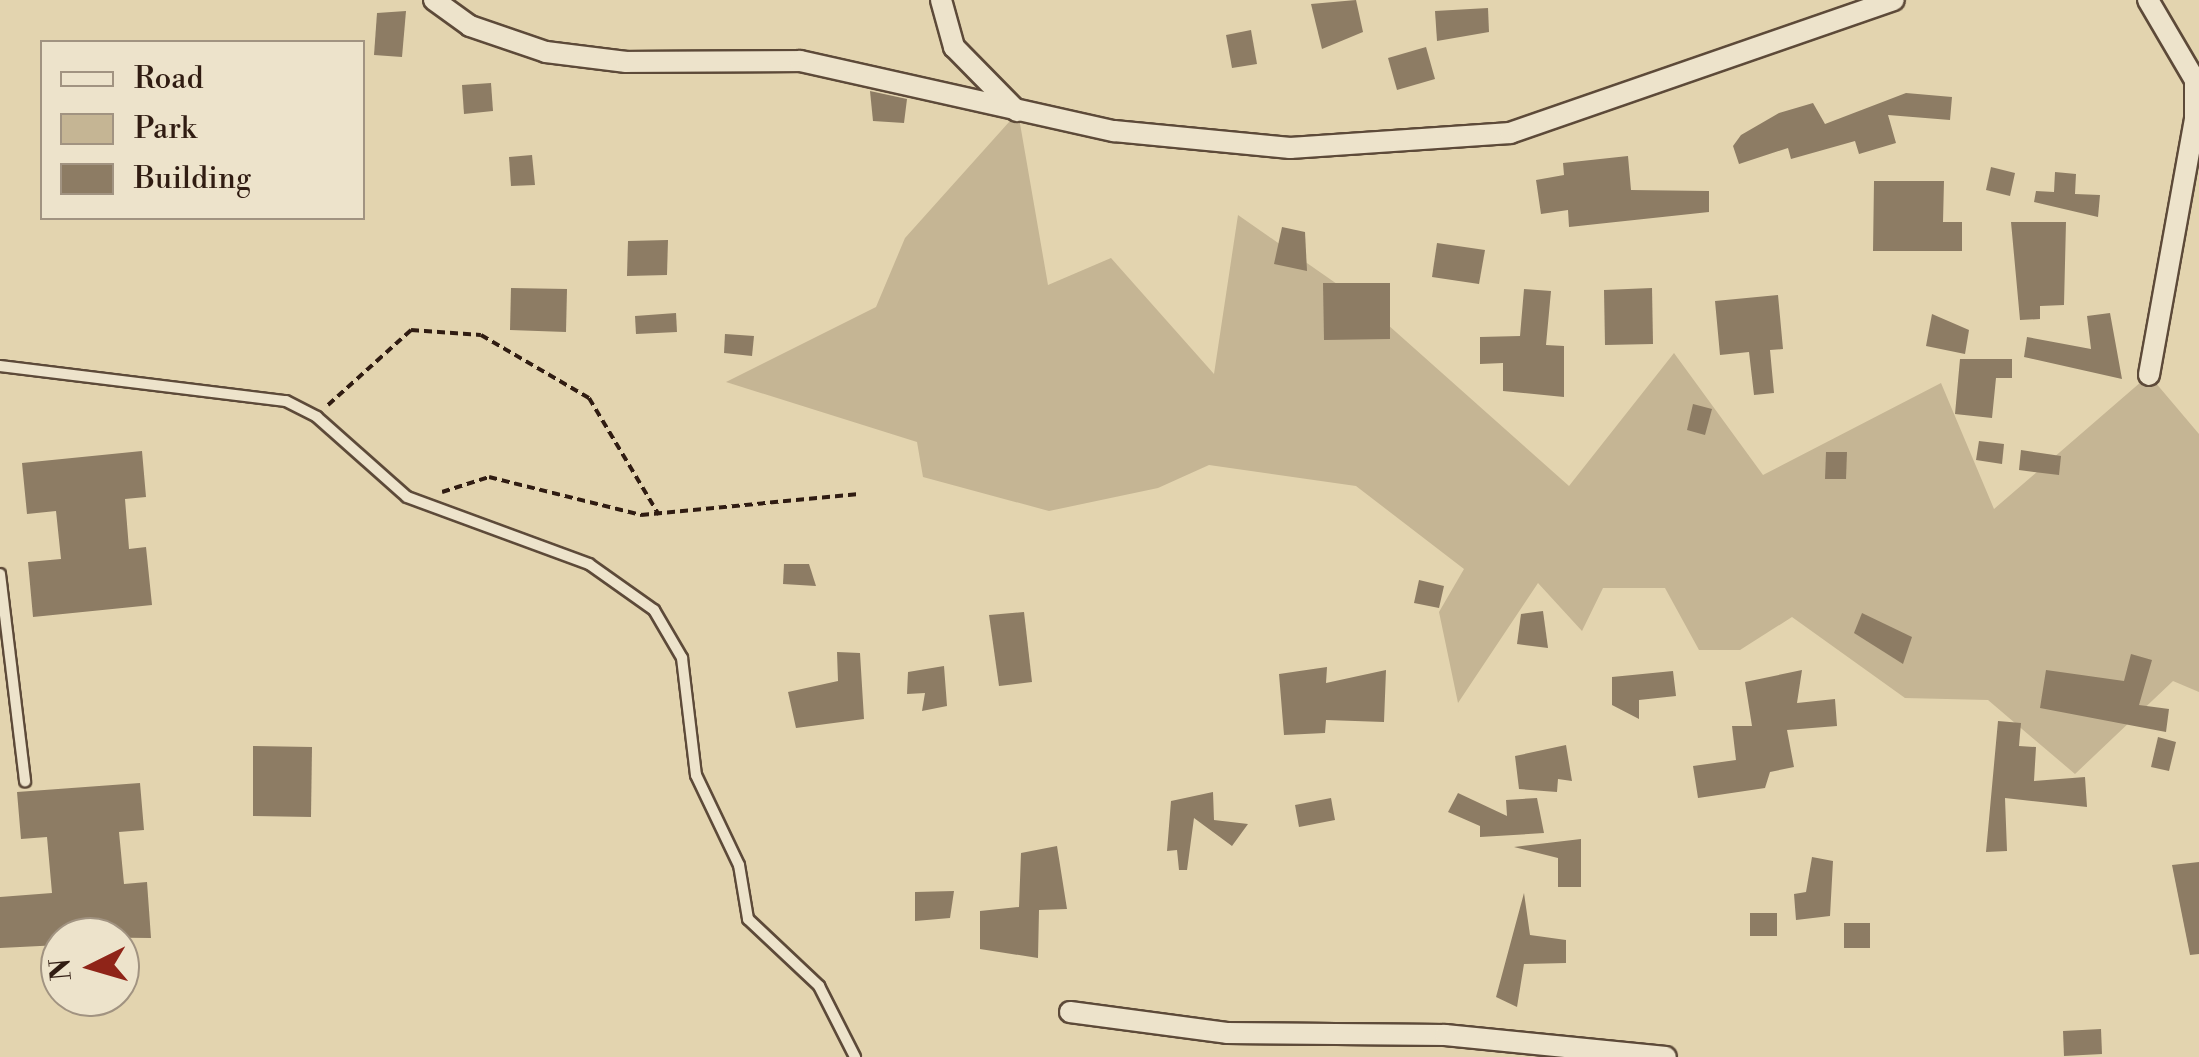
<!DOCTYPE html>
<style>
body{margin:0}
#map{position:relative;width:2199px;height:1057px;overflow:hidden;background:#e3d4af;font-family:"Libre Bodoni",serif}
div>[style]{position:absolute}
.green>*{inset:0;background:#c5b594}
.building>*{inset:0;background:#8d7c64}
.path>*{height:4px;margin-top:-2px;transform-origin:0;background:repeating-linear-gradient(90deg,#301c12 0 8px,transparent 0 13px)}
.roads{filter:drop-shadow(2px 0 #5d4a39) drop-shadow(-2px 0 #5d4a39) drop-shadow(0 2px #5d4a39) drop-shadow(0 -2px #5d4a39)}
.lane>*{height:10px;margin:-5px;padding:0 5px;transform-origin:5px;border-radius:5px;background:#ede3cb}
.street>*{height:20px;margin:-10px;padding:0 10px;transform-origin:10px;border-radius:10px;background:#ede3cb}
span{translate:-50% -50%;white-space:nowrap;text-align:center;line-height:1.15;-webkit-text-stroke:9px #ede3cb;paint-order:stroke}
.legend{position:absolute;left:40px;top:40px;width:325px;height:180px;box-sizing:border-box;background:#ede3cb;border:2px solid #a19381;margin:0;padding:12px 18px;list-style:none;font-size:30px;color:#301c12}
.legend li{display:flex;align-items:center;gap:20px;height:50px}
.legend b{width:50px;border:2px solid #a19381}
.north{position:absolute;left:40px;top:917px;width:100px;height:100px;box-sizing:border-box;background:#ede3cb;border:2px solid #a19381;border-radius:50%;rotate:265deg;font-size:28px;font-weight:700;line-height:40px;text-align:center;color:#301c12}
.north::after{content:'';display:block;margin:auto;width:35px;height:45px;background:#8f2418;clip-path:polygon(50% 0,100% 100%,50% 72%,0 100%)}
</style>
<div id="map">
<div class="green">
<div style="clip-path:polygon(1018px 112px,1048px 285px,1111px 258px,1214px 374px,1238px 215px,1360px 300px,1569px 486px,1674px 353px,1763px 475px,1941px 383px,1994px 509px,2149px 375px,2199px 434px,2199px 692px,2173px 681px,2075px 774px,1988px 700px,1905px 698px,1792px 617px,1740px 650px,1699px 650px,1665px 588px,1603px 588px,1582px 631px,1538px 583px,1458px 703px,1439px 612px,1464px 569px,1356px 486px,1209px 465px,1158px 488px,1049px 511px,923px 477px,917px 442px,726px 382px,876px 307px,905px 238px)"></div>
</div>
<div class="building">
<div style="clip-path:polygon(1356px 0,1363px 32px,1322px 49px,1311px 4px)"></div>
<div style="clip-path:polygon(1488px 8px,1489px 32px,1437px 41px,1435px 11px)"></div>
<div style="clip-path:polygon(406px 11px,402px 57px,374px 55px,377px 13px)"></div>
<div style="clip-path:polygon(1251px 30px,1257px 64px,1232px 68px,1226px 35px)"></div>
<div style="clip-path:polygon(1426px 47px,1435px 79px,1397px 90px,1388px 58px)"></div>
<div style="clip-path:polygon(491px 83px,493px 111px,464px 114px,462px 85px)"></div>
<div style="clip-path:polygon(870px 91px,907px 99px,904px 123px,873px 121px)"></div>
<div style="clip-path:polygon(1906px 93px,1952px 97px,1950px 120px,1888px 115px,1896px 143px,1859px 154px,1855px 141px,1791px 159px,1788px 148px,1739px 164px,1733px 146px,1741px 135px,1779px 113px,1813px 103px,1825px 124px)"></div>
<div style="clip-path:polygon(532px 155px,535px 185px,511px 186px,509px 157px)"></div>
<div style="clip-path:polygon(1628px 156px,1631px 190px,1709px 191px,1709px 212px,1569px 227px,1568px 210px,1541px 214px,1536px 180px,1564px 175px,1563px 163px)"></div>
<div style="clip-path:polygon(1991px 167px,2015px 173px,2010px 196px,1986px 190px)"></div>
<div style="clip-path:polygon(2055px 172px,2076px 174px,2075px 194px,2100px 195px,2098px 217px,2034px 202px,2036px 191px,2054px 192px)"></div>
<div style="clip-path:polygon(1874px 181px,1944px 181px,1943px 222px,1962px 222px,1962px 251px,1873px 251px)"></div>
<div style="clip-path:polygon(2011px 222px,2066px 222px,2064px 305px,2040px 306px,2040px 319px,2020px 320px)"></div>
<div style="clip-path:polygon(1282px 227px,1305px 232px,1307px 271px,1274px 264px)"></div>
<div style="clip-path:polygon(668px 240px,667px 275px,627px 276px,628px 241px)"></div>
<div style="clip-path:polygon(1437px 243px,1485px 250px,1479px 284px,1432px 277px)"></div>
<div style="clip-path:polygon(1323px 283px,1390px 283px,1390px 339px,1324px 340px)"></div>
<div style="clip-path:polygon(511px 288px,567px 289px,566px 332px,510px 330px)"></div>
<div style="clip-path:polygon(1652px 288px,1653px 344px,1605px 345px,1604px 290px)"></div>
<div style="clip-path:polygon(1524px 289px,1551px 291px,1546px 345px,1564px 346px,1564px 397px,1503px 391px,1503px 363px,1480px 364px,1480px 337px,1520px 336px)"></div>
<div style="clip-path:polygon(1778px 295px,1783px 349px,1770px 350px,1774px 393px,1754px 395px,1749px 352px,1720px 355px,1715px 301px)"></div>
<div style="clip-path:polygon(676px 313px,677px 332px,636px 334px,635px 316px)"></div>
<div style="clip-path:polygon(2110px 313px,2122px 379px,2024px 357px,2027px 337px,2091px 349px,2087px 316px)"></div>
<div style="clip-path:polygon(1932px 314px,1969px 330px,1965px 354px,1926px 346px)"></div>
<div style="clip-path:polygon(725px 334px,754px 336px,752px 356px,724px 353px)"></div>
<div style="clip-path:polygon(1960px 359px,2012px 359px,2012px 378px,1996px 378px,1992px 418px,1955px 414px)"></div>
<div style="clip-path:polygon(1693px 404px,1712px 409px,1705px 435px,1687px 430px)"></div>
<div style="clip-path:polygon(1979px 441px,2004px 444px,2002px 464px,1976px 460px)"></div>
<div style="clip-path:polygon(2021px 450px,2061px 456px,2059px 475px,2019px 470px)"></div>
<div style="clip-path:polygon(142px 451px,146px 497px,125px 499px,129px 549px,146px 547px,152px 605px,33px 617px,28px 562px,61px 559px,56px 511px,27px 514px,22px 463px)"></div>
<div style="clip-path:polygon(1826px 452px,1847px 452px,1846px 479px,1825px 479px)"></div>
<div style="clip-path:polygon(784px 564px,809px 564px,816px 586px,783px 584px)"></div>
<div style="clip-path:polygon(1419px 580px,1444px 586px,1439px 608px,1414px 603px)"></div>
<div style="clip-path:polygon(1543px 611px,1548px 648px,1517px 644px,1521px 614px)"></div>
<div style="clip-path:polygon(1024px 612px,1032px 682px,999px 686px,989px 615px)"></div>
<div style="clip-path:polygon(1862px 613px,1912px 637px,1903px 664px,1854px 633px)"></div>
<div style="clip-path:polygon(837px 652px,860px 653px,864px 719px,796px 728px,788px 692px,838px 681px)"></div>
<div style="clip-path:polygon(2131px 654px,2152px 660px,2139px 705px,2169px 709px,2166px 732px,2040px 708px,2046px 670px,2124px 681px)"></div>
<div style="clip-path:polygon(944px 666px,947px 706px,922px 711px,925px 693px,907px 694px,908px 672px)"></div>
<div style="clip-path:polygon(1327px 667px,1326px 683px,1386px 670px,1384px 722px,1326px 720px,1325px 733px,1284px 735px,1279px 674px)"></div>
<div style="clip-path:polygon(1802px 670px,1797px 703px,1835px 699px,1837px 726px,1787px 730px,1794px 767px,1770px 772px,1765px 788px,1698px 798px,1693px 766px,1736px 760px,1732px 726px,1752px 726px,1745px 682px)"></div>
<div style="clip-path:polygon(1673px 671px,1676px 696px,1639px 700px,1639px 719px,1612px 705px,1612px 677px)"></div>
<div style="clip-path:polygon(1998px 721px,2021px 723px,2019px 746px,2036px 747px,2034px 781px,2085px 777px,2087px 807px,2005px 798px,2007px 851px,1986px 852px)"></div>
<div style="clip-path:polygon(2158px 737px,2176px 742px,2169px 771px,2151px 767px)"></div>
<div style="clip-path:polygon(1566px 745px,1572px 781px,1558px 779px,1557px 792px,1519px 789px,1515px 756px)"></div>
<div style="clip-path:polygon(253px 746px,312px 747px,311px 817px,253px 816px)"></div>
<div style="clip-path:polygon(140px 783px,144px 830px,119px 832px,124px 884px,147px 882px,151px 938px,60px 937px,60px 945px,0 948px,0 897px,52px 893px,47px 837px,21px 839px,17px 792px)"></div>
<div style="clip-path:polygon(1213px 792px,1214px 820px,1248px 824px,1232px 846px,1194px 818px,1187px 870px,1179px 870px,1177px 850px,1167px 851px,1171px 801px)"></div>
<div style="clip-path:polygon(1458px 793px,1507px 816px,1506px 800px,1537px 798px,1544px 833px,1480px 837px,1480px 826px,1448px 812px)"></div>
<div style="clip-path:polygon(1331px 798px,1335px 820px,1299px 827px,1295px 805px)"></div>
<div style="clip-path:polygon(1581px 839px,1581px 887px,1558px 887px,1558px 858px,1514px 847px)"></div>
<div style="clip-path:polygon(1057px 846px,1067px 909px,1039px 910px,1038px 958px,980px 949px,980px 911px,1019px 907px,1021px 853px)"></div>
<div style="clip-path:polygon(1812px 857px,1833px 861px,1830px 916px,1796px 920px,1794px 894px,1806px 892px)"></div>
<div style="clip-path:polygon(2199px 862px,2199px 954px,2190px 955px,2172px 865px)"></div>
<div style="clip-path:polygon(954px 891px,950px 918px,915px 921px,915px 892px)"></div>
<div style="clip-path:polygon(1524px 893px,1530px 935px,1566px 940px,1566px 963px,1524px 964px,1517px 1007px,1496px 997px)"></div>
<div style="clip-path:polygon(1750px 913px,1777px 913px,1777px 936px,1750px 936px)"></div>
<div style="clip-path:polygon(1844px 923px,1870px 923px,1870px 948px,1844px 948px)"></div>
<div style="clip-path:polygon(2101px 1029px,2102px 1054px,2064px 1056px,2063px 1031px)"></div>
</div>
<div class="path">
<div style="left:328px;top:405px;width:112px;rotate:-42.1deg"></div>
<div style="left:411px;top:330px;width:70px;rotate:4.1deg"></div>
<div style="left:481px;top:335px;width:125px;rotate:30.3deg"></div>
<div style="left:589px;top:398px;width:136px;rotate:59.1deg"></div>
<div style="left:442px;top:492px;width:49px;rotate:-17.7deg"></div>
<div style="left:489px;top:477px;width:157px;rotate:14deg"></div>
<div style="left:641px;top:515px;width:219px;rotate:-5.5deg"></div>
</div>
<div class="roads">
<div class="lane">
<div style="left:0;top:366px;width:288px;rotate:7deg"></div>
<div style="left:286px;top:401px;width:35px;rotate:27deg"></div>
<div style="left:317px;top:417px;width:120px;rotate:41.6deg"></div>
<div style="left:407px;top:497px;width:194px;rotate:20.2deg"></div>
<div style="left:589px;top:564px;width:80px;rotate:35.3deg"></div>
<div style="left:654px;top:610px;width:56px;rotate:59.7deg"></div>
<div style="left:682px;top:658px;width:118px;rotate:83.2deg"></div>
<div style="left:696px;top:775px;width:100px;rotate:64.5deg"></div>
<div style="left:739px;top:865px;width:55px;rotate:80.5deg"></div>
<div style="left:748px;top:919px;width:98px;rotate:43.3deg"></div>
<div style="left:819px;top:986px;width:80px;rotate:63.1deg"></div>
<div style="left:0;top:574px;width:209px;rotate:83.1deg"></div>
</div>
<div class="street">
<div style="left:434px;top:0;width:44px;rotate:35.8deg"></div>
<div style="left:470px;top:26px;width:80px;rotate:18.9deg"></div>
<div style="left:546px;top:52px;width:81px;rotate:7.1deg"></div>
<div style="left:626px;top:62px;width:174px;rotate:-0.3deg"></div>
<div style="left:800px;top:61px;width:322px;rotate:12.6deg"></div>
<div style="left:1114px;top:131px;width:177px;rotate:5.5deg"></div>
<div style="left:1290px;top:148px;width:221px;rotate:-3.9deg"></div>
<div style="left:1510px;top:133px;width:406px;rotate:-19.1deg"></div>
<div style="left:941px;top:0;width:49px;rotate:74.5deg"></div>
<div style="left:954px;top:47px;width:90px;rotate:45.5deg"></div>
<div style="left:2148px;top:0;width:93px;rotate:59.6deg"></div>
<div style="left:2195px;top:80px;width:39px;rotate:90deg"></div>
<div style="left:2195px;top:119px;width:260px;rotate:100.2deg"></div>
<div style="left:1070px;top:1012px;width:158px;rotate:7.6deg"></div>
<div style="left:1227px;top:1033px;width:218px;rotate:0.5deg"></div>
<div style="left:1445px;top:1035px;width:222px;rotate:5.7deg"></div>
</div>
</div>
<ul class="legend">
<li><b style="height:12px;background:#ede3cb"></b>Road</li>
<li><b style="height:28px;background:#c5b594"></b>Park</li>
<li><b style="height:28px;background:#8d7c64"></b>Building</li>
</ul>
<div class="north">N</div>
</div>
